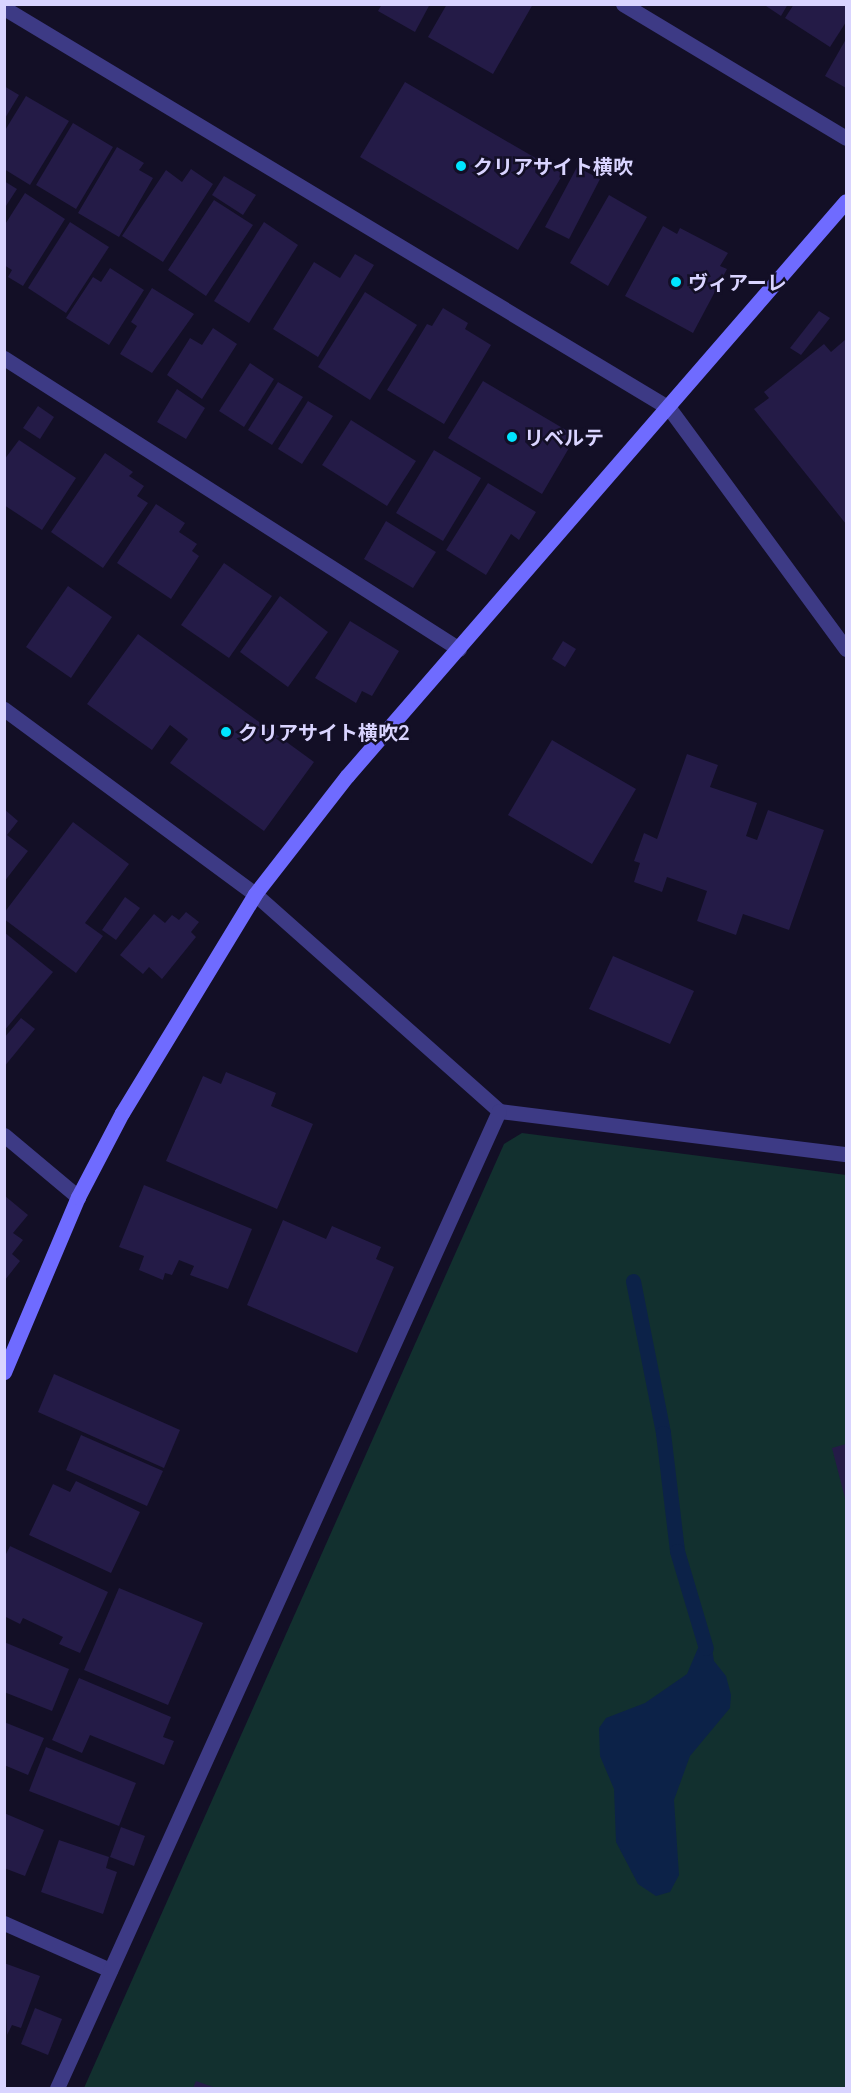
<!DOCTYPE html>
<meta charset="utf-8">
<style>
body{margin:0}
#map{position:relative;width:851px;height:2093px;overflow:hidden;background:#130f26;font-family:Lato,"Noto Sans JP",sans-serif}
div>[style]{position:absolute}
.green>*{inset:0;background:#12302f}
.water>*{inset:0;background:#0c2248}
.stream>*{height:15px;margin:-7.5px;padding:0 7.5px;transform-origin:7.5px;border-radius:7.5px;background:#0c2248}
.building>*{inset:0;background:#241b47}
.street>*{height:15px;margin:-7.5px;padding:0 7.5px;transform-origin:7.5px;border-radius:7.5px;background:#3d3a85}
.secondary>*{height:15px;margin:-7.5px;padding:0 7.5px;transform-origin:7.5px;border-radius:7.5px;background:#6f6bff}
.dots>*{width:16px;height:16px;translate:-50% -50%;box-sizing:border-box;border:3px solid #130f26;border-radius:50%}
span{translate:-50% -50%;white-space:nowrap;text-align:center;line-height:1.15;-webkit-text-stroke:5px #130f26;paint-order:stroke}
.poi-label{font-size:20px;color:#d9d4ff;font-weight:700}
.left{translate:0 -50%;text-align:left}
.frame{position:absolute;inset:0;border:6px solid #d9d4ff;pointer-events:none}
</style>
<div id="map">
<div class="green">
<div style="clip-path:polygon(522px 1133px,846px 1175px,846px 2088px,84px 2088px,504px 1144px)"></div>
</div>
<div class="water">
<div style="clip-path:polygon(698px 1648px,712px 1648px,714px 1661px,726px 1676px,731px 1695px,730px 1708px,690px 1756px,674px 1800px,679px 1875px,670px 1892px,656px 1896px,638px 1884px,616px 1842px,614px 1789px,600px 1756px,599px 1728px,606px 1718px,645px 1703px,687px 1674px)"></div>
</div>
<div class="stream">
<div style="left:633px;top:1281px;width:155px;rotate:78.8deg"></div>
<div style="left:663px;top:1433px;width:119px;rotate:83.2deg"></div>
<div style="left:677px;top:1551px;width:101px;rotate:73.4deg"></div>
</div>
<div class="building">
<div style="clip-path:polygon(382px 4px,430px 4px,415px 32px,378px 11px)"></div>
<div style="clip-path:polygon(447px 4px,533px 4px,493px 74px,428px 37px)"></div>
<div style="clip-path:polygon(763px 4px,788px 4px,781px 16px)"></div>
<div style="clip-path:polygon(794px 4px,846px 4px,846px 22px,830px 47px,785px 18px)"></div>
<div style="clip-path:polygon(846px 39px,846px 88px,825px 76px)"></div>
<div style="clip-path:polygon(405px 82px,563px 174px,518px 250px,360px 157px)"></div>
<div style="clip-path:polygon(4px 86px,19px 95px,4px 120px)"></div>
<div style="clip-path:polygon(26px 96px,69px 121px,30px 185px,4px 169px,4px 132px)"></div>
<div style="clip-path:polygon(73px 123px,113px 147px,76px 209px,36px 185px)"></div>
<div style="clip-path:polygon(117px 147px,144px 163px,139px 170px,153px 178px,119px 237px,78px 213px)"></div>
<div style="clip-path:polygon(577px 167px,600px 179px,569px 239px,545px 227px)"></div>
<div style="clip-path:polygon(191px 169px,213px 184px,163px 262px,122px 236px,166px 170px,182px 182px)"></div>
<div style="clip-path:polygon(224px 176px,256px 195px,243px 215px,212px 195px)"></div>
<div style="clip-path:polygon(4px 181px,17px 189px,4px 209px)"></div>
<div style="clip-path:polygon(25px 193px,65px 219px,23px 286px,8px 277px,12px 270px,4px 265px,4px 226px)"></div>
<div style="clip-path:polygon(609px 195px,647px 217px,608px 286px,570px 263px)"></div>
<div style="clip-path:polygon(214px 200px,253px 225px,206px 296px,168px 270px)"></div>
<div style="clip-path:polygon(70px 222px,109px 247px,66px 313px,28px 288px)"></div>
<div style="clip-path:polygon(264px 222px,298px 245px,249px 323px,214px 301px)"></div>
<div style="clip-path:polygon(663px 226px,677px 234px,680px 228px,728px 253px,720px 266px,727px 269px,693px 333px,625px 296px)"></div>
<div style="clip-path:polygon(355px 254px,374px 265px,318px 357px,273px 329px,314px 262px,340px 278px)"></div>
<div style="clip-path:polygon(110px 268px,144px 290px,109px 345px,66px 318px,93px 277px,101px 282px)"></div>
<div style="clip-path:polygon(152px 288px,194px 314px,152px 373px,120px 354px,137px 326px,131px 322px)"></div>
<div style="clip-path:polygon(365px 292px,417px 325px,370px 400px,318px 367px)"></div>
<div style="clip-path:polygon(443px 308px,468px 323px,465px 329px,491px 345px,444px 424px,387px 390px,427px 324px,432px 326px)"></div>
<div style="clip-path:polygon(819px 311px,830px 318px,801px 355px,790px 348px)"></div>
<div style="clip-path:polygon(213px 328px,237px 344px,202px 399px,167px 375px,190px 338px,202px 345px)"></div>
<div style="clip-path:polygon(846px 339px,846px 524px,754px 409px,769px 398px,764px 392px,824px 344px,831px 352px)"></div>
<div style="clip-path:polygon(250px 363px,274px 379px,244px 427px,219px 411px)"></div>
<div style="clip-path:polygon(483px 381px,576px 436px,542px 494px,448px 438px)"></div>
<div style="clip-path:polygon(278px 382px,303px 397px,272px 445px,248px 430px)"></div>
<div style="clip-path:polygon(177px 389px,205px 408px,186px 439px,157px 422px)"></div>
<div style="clip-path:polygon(308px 401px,333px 416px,302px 464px,278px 449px)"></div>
<div style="clip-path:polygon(38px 406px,54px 417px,40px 439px,23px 428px)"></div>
<div style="clip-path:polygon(351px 420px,416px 461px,387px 506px,322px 465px)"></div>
<div style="clip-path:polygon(19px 440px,76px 478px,42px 530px,4px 505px,4px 460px)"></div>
<div style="clip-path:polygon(434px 450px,481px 478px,443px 541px,396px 513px)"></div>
<div style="clip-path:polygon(105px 453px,133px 472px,129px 476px,144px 486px,137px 496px,148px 503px,103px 568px,51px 532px)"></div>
<div style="clip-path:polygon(488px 483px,536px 512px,519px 540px,511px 534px,486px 575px,446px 550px)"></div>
<div style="clip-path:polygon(156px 504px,185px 523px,179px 532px,197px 544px,192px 551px,199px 556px,171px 599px,117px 563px)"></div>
<div style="clip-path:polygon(386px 521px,436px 552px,413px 588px,364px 559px)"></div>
<div style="clip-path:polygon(224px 563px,272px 596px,229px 658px,181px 625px)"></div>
<div style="clip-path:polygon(68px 586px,112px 617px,71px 678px,26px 647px)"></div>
<div style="clip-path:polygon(280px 596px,328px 632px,288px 687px,240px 652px)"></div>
<div style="clip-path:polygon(350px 621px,399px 651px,372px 696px,362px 691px,356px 703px,315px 678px)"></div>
<div style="clip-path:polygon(138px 634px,314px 762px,264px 831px,170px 763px,188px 739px,170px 725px,152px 750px,87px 704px)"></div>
<div style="clip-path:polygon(563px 641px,576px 649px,565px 667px,552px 659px)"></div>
<div style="clip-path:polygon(552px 740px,636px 789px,592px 864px,508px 815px)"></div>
<div style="clip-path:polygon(687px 754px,718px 765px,710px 787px,757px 803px,746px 836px,757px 840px,768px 810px,824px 830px,789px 930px,743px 914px,736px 935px,697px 921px,707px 891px,667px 877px,662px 892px,634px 882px,640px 863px,634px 861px,644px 833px,657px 839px)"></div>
<div style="clip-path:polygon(4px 809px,18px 821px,7px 835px,28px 851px,4px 882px)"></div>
<div style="clip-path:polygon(73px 822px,129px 864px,85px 923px,103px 936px,76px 973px,4px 919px,4px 913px)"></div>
<div style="clip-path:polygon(125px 897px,140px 908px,116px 940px,102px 930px)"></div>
<div style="clip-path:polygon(186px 912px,199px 922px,191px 932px,196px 937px,162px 979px,149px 967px,143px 974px,120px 955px,154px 914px,165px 923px,172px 915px,179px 920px)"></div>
<div style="clip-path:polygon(4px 932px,53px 972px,4px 1031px)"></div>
<div style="clip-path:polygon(613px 956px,694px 991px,670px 1044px,589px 1009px)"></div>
<div style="clip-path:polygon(21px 1018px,35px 1029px,4px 1067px,4px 1038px)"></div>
<div style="clip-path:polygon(226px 1072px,276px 1093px,271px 1106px,313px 1124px,277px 1209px,166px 1161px,203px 1076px,221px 1084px)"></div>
<div style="clip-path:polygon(144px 1185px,252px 1229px,228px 1289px,190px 1275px,194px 1266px,179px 1260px,172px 1275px,165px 1273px,163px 1280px,139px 1270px,144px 1256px,119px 1247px)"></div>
<div style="clip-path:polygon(5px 1196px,28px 1215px,13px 1233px,23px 1240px,12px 1254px,20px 1261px,5px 1280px)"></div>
<div style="clip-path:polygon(283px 1220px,326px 1239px,332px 1226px,381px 1247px,376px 1259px,394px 1267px,357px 1353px,247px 1305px)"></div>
<div style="clip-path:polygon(54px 1374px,180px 1430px,164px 1468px,38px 1412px)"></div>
<div style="clip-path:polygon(81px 1435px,163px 1471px,147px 1506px,66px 1470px)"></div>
<div style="clip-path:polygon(846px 1444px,846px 1502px,832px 1448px)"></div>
<div style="clip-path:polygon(76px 1481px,140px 1512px,111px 1573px,29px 1535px,53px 1484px,70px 1492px)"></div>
<div style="clip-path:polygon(10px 1546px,108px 1592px,80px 1653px,59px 1644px,63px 1637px,23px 1618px,20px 1624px,4px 1616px,4px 1558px)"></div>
<div style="clip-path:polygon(119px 1588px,203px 1623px,168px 1705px,84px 1670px)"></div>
<div style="clip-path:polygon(4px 1642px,69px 1669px,52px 1711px,4px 1692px)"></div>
<div style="clip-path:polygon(79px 1678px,171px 1717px,163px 1737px,174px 1741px,164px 1765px,90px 1735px,82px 1753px,52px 1740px)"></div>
<div style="clip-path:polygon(4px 1722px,44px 1738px,28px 1775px,4px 1765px)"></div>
<div style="clip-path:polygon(46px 1747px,136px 1783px,119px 1826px,29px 1791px)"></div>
<div style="clip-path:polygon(4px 1813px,44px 1830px,25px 1876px,4px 1868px)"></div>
<div style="clip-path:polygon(121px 1827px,145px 1836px,134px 1866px,110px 1857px)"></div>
<div style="clip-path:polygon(59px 1840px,109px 1857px,106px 1868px,117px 1872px,103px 1914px,41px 1892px)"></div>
<div style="clip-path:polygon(4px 1963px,40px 1976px,21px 2028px,12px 2025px,7px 2035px)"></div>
<div style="clip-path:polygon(35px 2008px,62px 2019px,48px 2055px,21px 2044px)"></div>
<div style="clip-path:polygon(196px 2081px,216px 2088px,193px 2088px)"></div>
</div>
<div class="street">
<div style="left:623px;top:4px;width:260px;rotate:31deg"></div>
<div style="left:4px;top:8px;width:776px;rotate:31.03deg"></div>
<div style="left:669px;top:408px;width:299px;rotate:53.7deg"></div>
<div style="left:4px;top:358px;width:540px;rotate:32.6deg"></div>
<div style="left:4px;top:709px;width:312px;rotate:36.4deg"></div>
<div style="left:255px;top:894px;width:327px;rotate:41.6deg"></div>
<div style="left:499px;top:1111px;width:350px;rotate:7.1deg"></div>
<div style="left:4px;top:1135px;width:97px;rotate:40deg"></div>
<div style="left:4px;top:1923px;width:116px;rotate:23.9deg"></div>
<div style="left:57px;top:2088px;width:1072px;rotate:-65.66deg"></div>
</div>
<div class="secondary">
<div style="left:4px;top:1372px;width:190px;rotate:-67.1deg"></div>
<div style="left:78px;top:1197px;width:95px;rotate:-62.4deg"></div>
<div style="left:122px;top:1113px;width:256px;rotate:-58.7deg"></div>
<div style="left:255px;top:894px;width:150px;rotate:-52.1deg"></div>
<div style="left:347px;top:776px;width:761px;rotate:-49.05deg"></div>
</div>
<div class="dots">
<div style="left:461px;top:166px;background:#00e5ff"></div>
<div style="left:676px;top:282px;background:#00e5ff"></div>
<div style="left:512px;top:437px;background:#00e5ff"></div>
<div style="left:226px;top:732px;background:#00e5ff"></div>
</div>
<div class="poi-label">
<span class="left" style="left:473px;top:166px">クリアサイト横吹</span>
<span class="left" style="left:688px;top:282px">ヴィアーレ</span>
<span class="left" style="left:524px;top:437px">リベルテ</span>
<span class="left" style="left:238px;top:732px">クリアサイト横吹2</span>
</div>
<div class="frame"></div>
</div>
